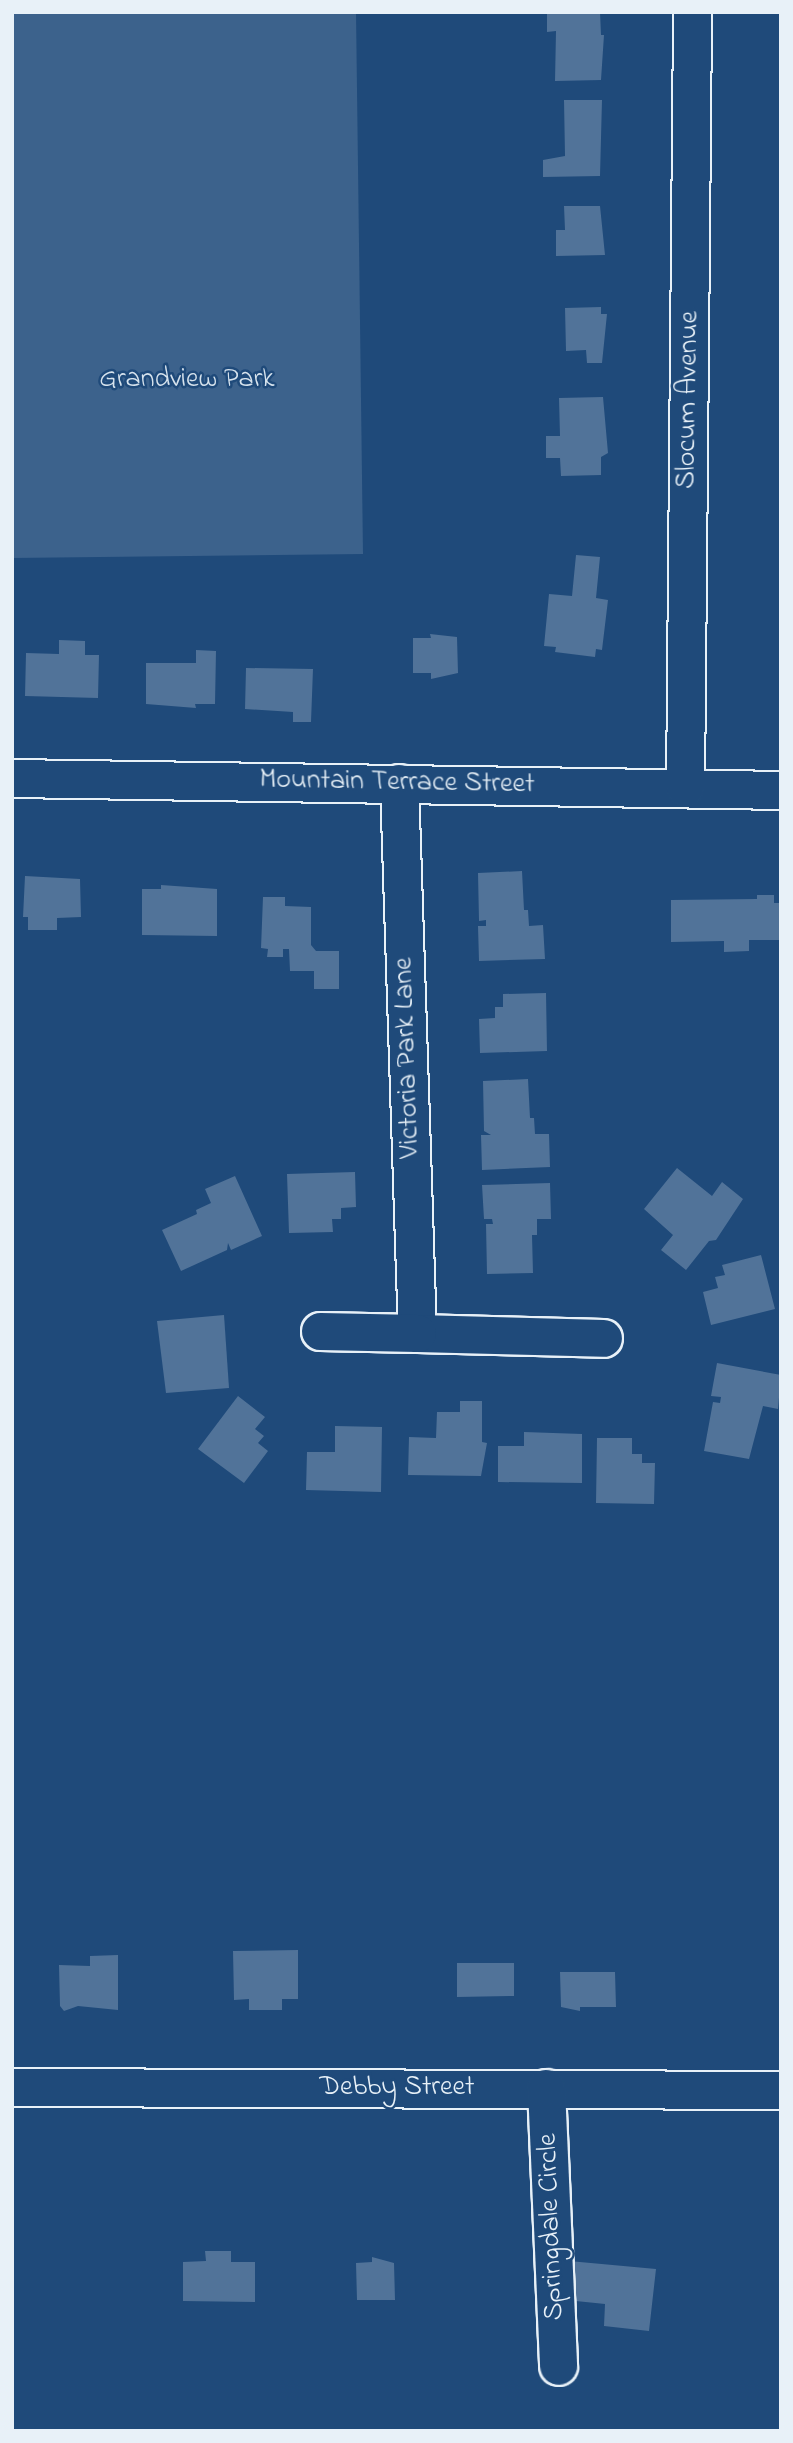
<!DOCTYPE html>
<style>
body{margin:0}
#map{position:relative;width:793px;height:2443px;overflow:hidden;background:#1f4a7a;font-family:"Indie Flower",sans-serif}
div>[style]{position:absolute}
.green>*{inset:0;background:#3c628c}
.building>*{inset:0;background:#517399}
.roads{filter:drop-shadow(2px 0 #e8f1f8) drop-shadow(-2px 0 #e8f1f8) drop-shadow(0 2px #e8f1f8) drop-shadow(0 -2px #e8f1f8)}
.minor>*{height:37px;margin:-18.5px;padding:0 18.5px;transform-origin:18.5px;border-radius:18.5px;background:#1f4a7a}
span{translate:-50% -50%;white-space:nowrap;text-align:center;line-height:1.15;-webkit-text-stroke:5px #1f4a7a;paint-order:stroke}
.park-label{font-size:28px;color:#d7e3ed}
.street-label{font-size:28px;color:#e8f1f8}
.frame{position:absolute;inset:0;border:14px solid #e8f1f8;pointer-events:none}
</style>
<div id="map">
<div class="green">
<div style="clip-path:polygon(12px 12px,356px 12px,363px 554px,12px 558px)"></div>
</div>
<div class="building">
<div style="clip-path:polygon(547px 12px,600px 12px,601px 35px,604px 35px,601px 80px,555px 81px,556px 31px,547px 32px)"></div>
<div style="clip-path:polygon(564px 100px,602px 100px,600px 176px,543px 177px,543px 160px,565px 156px)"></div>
<div style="clip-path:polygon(564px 206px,600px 206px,605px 255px,556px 256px,556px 230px,565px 230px)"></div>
<div style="clip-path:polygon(601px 307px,601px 314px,607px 314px,602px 363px,587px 363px,586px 350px,566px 351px,565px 308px)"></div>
<div style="clip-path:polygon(603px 397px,608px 453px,601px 457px,601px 475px,561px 476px,560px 458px,546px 458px,546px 436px,560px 436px,559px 398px)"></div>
<div style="clip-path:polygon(576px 555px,600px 557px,596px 598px,608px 600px,602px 650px,596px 649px,595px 657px,555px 652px,556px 647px,544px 646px,549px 594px,572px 596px)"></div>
<div style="clip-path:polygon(430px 634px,457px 637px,458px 673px,431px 679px,431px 673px,413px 673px,413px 638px,431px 638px)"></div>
<div style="clip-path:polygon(59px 640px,85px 641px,85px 655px,99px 655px,98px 698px,25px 696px,26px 653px,59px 654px)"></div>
<div style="clip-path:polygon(196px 650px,216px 651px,215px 704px,195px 704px,196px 708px,146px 704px,146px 663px,196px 663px)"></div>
<div style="clip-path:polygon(246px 668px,313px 669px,311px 722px,293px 722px,293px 712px,245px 709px)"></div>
<div style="clip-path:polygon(522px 871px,524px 910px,528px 910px,529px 926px,543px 925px,545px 959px,479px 961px,478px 926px,486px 926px,486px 920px,479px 921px,478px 873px)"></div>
<div style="clip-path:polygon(25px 876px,80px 879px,81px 917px,57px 918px,57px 930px,28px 930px,28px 917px,23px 917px)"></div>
<div style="clip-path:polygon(161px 885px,217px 889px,217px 936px,142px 935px,142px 889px,161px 889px)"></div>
<div style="clip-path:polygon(757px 895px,774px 895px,774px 903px,781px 903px,781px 940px,749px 940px,749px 951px,724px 952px,724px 941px,671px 942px,671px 900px,757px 899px)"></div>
<div style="clip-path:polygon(263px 897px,285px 897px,285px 906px,311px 907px,311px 945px,316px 951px,339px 951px,339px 989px,314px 989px,314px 971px,290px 971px,289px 949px,283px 949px,283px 957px,267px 957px,268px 949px,261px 948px)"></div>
<div style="clip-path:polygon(546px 993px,547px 1051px,480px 1053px,479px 1019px,495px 1018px,495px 1007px,503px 1007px,503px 994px)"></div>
<div style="clip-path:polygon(528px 1079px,530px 1118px,534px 1118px,535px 1134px,549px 1134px,550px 1167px,482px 1170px,481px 1135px,491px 1135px,484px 1131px,483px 1081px)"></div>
<div style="clip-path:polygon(677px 1168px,712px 1196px,722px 1182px,743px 1199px,716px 1240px,709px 1241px,686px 1270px,661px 1250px,673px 1235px,644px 1209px)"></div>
<div style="clip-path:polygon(355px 1172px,356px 1207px,341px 1208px,341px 1219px,332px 1219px,333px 1232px,289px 1233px,287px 1174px)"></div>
<div style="clip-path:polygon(235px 1176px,262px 1236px,231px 1250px,228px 1243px,227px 1250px,181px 1271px,162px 1230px,197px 1214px,196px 1210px,211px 1203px,205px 1189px)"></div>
<div style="clip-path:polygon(550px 1183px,551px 1219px,537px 1219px,537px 1235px,532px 1235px,533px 1273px,487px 1274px,486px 1224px,493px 1224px,492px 1219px,484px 1219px,482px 1185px)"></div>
<div style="clip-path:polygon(761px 1255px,775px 1309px,711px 1325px,703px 1292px,718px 1288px,715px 1277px,725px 1275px,722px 1265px)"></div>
<div style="clip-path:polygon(224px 1315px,229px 1388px,166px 1393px,157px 1321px)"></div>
<div style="clip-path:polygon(717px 1363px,781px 1375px,778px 1409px,763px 1406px,749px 1459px,704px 1451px,713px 1402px,720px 1403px,721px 1397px,711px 1396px)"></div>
<div style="clip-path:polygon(238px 1396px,265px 1417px,255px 1429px,264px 1436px,258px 1443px,268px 1451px,244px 1483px,198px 1449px)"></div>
<div style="clip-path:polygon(460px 1401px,482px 1401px,482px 1442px,487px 1443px,481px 1476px,408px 1475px,409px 1437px,436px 1438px,437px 1412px,460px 1412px)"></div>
<div style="clip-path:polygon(335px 1426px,382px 1427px,381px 1492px,306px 1490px,307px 1452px,335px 1452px)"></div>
<div style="clip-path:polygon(524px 1432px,582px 1434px,582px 1483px,498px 1482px,498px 1446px,524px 1446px)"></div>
<div style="clip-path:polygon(597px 1438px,632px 1438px,632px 1454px,642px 1454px,642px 1463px,655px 1463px,654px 1504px,596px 1503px)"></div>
<div style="clip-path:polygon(298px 1950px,298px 1999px,282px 1999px,282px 2010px,249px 2010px,249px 1999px,234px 2000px,233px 1951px)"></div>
<div style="clip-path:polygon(118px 1955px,118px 2010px,78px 2006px,64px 2011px,60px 2006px,59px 1965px,90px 1966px,90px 1956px)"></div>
<div style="clip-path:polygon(457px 1963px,514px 1963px,514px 1996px,457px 1997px)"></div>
<div style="clip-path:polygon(560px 1972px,615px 1972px,616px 2007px,580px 2007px,580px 2011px,561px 2007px)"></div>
<div style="clip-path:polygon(205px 2251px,231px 2251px,231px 2262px,255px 2262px,255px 2302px,183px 2301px,183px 2262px,206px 2261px)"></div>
<div style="clip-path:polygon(372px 2257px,394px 2263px,395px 2300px,357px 2300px,356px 2263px,372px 2262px)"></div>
<div style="clip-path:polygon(569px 2261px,656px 2269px,649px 2331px,604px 2326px,605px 2304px,566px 2300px)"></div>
</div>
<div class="roads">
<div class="minor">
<div style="left:12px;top:778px;width:769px;rotate:0.89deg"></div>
<div style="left:399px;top:783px;width:550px;rotate:88.13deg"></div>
<div style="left:417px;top:1333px;width:186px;rotate:1.5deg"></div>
<div style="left:685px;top:788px;width:776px;rotate:-89.48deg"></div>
<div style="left:320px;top:1331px;width:97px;rotate:1.2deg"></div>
<div style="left:12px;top:2087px;width:769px;rotate:0.22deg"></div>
<div style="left:546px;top:2088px;width:278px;rotate:87.5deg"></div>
</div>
</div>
<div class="park-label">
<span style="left:187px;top:380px">Grandview Park</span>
</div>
<div class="street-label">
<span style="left:689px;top:400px;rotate:-89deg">Slocum Avenue</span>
<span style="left:397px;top:783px;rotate:1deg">Mountain Terrace Street</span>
<span style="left:408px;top:1058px;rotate:-92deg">Victoria Park Lane</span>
<span style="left:397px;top:2088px">Debby Street</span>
<span style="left:552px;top:2227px;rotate:-92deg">Springdale Circle</span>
</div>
<div class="frame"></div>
</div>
